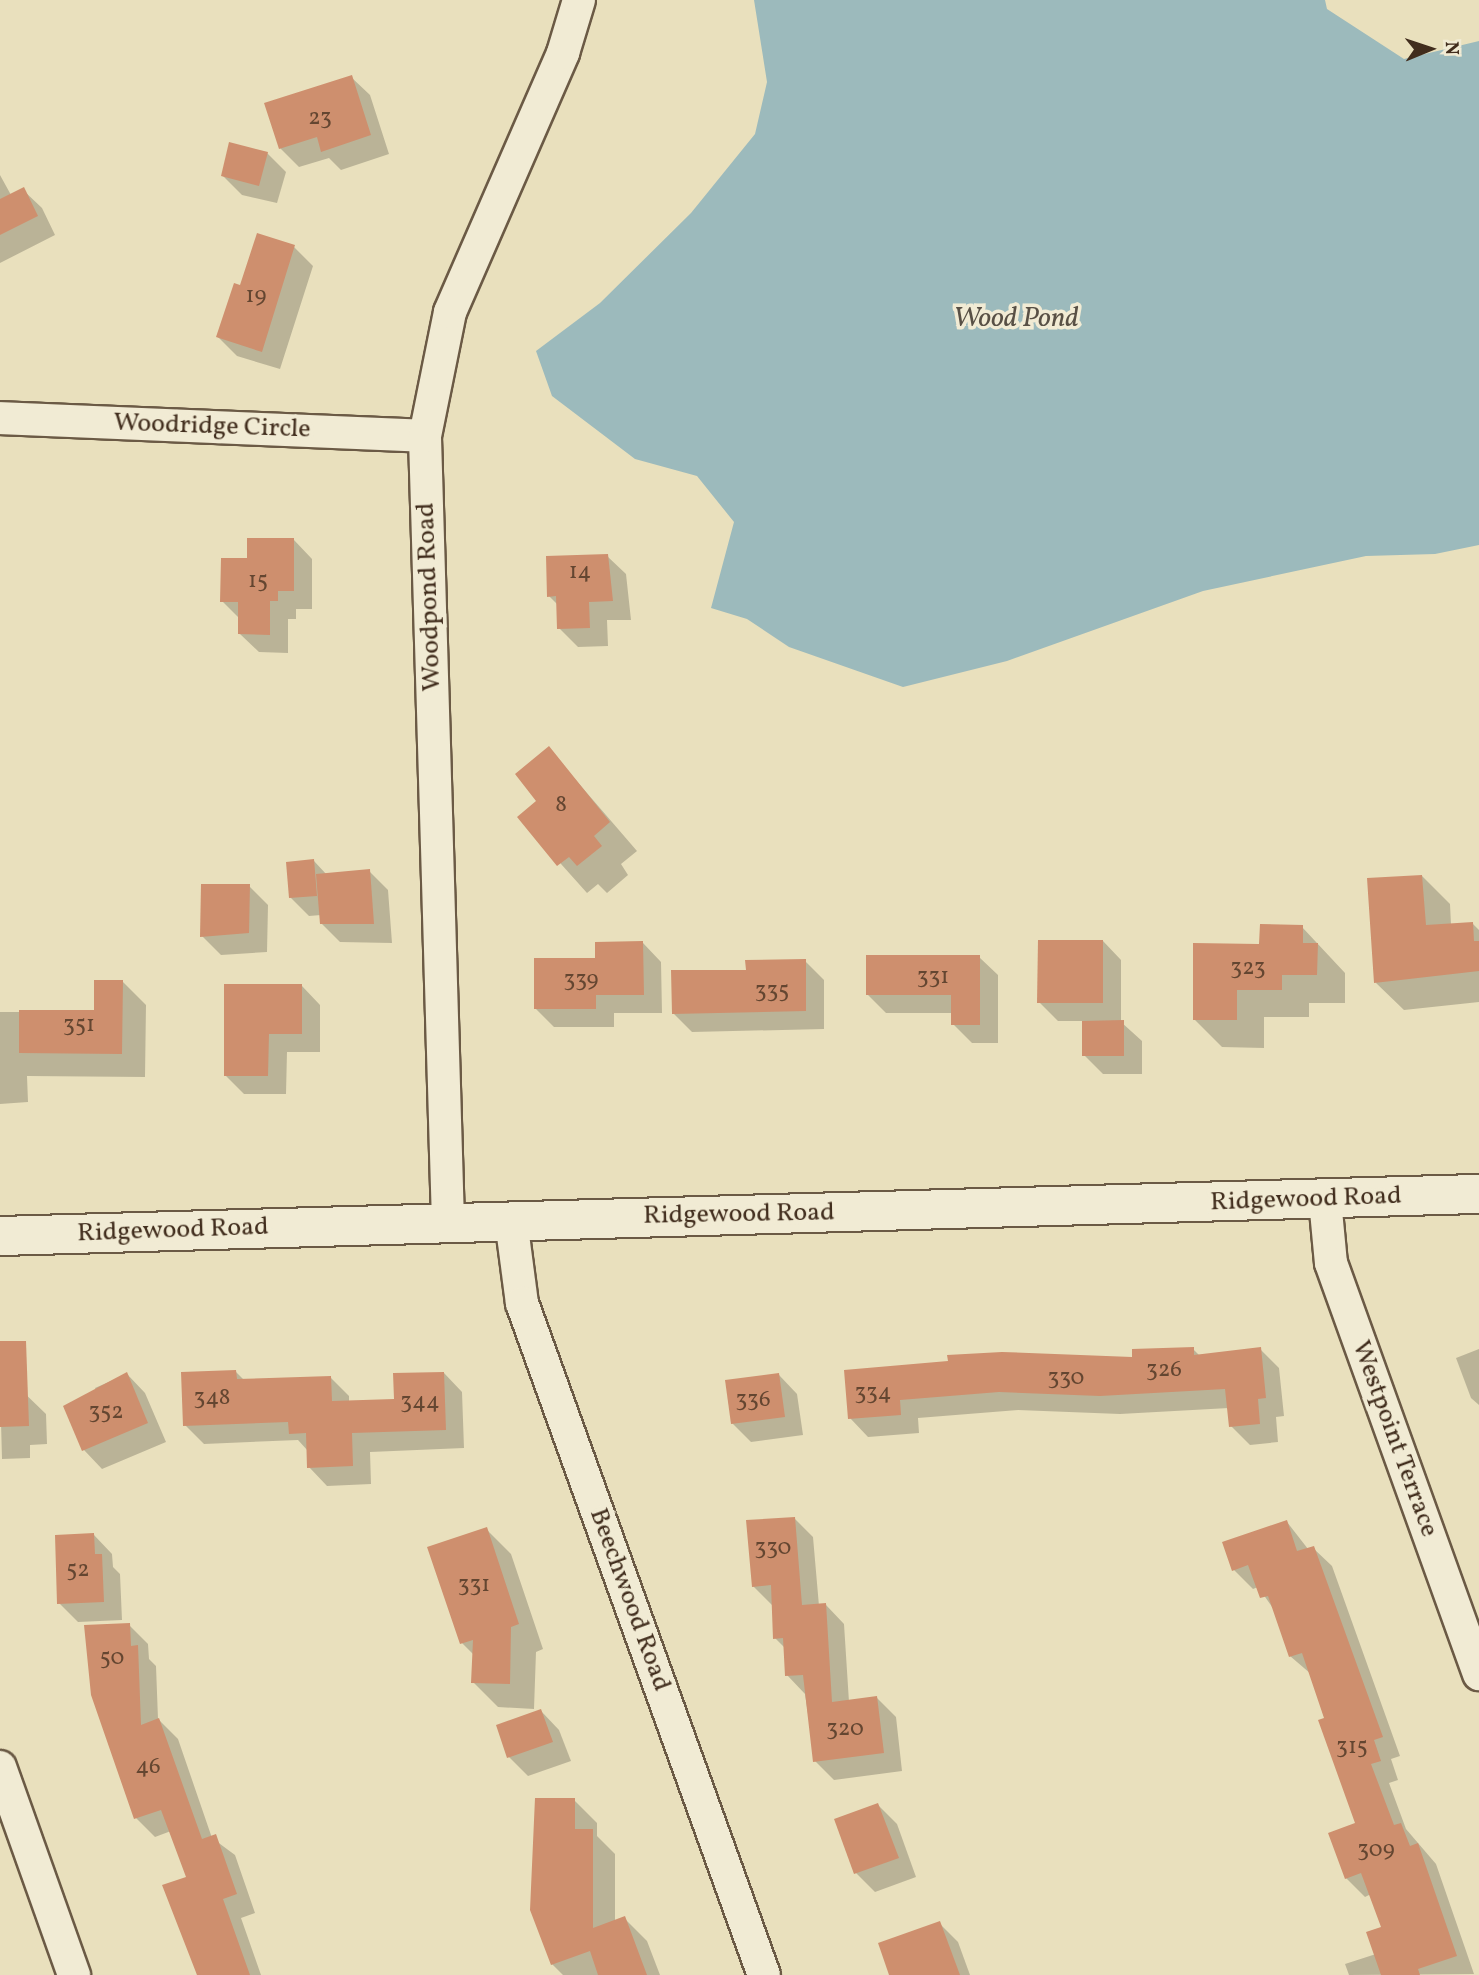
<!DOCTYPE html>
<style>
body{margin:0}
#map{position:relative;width:1479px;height:1975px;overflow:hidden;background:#e9e0bd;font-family:Vollkorn,serif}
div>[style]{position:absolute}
.water>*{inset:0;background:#9cbabc}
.shadow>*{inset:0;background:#0003}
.building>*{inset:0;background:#ce8f6e}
.roads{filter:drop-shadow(2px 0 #6b5a45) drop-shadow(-2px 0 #6b5a45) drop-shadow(0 2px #6b5a45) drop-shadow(0 -2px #6b5a45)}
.minor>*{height:32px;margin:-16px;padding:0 16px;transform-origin:16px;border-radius:16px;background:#f1ebd4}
.secondary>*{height:38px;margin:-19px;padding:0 19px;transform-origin:19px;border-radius:19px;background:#f1ebd4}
span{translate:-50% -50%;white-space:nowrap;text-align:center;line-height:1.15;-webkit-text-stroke:7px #f1ebd4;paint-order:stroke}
.number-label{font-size:23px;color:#644631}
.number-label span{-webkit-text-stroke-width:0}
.street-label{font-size:26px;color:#412d1d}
.water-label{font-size:28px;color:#585045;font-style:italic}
.north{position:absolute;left:1395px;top:14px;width:70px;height:70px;-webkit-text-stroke:5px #f1ebd4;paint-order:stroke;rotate:88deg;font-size:19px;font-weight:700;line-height:28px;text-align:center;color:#412d1d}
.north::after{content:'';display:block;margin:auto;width:24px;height:32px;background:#412d1d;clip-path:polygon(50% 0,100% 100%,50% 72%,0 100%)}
</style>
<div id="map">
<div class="water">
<div style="clip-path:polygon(754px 0,1325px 0,1327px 9px,1404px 59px,1479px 41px,1479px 545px,1435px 554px,1366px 556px,1203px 591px,1007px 661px,903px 687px,789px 647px,747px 619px,711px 608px,734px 522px,697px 476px,635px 459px,552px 396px,536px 351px,600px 303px,691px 213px,755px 134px,767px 82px)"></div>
</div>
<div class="shadow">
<div style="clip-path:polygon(351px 77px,370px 95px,389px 154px,341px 170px,329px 158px,299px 167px,280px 148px)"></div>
<div style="clip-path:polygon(267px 153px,286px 172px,277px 203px,242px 195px,223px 176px)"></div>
<div style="clip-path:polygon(0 175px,11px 195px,23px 190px,42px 208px,55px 235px,0 263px)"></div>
<div style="clip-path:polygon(258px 235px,294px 247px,313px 266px,280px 369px,237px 356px,218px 337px,242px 288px)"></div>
<div style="clip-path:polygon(294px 540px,312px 559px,312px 609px,296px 609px,296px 619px,288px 619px,288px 653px,259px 652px,240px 634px,240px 619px,222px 601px,249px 560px)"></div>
<div style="clip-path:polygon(607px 556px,626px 574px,631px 620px,607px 620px,608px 646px,578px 647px,559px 628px,558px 605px,549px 596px)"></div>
<div style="clip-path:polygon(549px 749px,637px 851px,621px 864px,628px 875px,607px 893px,598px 884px,587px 893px,519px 817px,539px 801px)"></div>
<div style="clip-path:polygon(314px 861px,327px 875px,369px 871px,388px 890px,392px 943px,340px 942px,321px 923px,321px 915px,309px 916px,290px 897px)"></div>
<div style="clip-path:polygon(1422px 876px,1450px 904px,1451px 925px,1472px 923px,1479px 930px,1479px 1002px,1404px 1010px,1376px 983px)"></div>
<div style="clip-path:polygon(249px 886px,268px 905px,267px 952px,221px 955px,202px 936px)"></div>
<div style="clip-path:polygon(1302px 927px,1345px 973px,1345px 1003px,1309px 1003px,1309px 1017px,1264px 1017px,1264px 1048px,1222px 1047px,1194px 1019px,1261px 945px)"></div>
<div style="clip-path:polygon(1103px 941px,1121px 960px,1121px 1022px,1142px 1041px,1142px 1074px,1103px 1074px,1084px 1055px,1084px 1021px,1058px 1021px,1039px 1002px)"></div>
<div style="clip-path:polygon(643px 943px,661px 962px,662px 1013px,614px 1013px,614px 1027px,554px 1027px,535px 1008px,597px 960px)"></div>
<div style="clip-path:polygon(979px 957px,998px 975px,998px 1043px,972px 1043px,953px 1024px,953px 1013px,886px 1013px,867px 994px)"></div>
<div style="clip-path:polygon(805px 961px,824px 980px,824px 1029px,692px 1032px,673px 1013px,748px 972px)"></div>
<div style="clip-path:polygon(122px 981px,146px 1005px,145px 1077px,27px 1076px,28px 1102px,0 1104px,0 1012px,96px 1012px)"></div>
<div style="clip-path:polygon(302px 986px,320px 1005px,320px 1052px,287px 1052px,286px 1094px,244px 1094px,225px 1075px)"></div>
<div style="clip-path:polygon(1193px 1349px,1200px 1356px,1260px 1349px,1279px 1368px,1284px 1416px,1276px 1417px,1278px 1442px,1250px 1445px,1231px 1426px,1229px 1408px,1120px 1414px,1018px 1410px,918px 1418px,919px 1433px,868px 1437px,850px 1418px,846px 1372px,1134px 1359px)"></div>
<div style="clip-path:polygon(1479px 1349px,1479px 1405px,1471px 1398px,1456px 1358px)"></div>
<div style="clip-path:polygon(236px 1372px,244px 1380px,330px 1377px,349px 1396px,349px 1402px,396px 1401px,444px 1373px,462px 1392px,464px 1448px,370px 1452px,371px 1484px,327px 1486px,309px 1467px,308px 1451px,298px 1440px,204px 1444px,185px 1425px)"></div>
<div style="clip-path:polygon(127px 1374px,145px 1393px,166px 1442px,102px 1469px,84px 1450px,97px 1393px,95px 1388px)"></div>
<div style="clip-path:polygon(779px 1375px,797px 1394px,803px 1435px,751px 1442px,732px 1423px)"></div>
<div style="clip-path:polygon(16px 1385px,46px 1414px,47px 1444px,30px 1445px,30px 1458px,2px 1459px,0 1386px)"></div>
<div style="clip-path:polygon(794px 1518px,813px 1537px,819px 1606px,826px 1605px,844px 1624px,849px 1702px,877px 1698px,896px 1717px,902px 1771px,834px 1780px,815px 1761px,805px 1694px,787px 1675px,785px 1648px,775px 1638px,772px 1605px,753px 1586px)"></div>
<div style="clip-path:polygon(1287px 1522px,1308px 1549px,1313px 1548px,1332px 1566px,1400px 1756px,1391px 1759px,1398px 1780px,1389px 1783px,1406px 1829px,1436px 1864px,1474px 1974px,1349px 1975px,1345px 1964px,1376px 1954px,1383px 1928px,1371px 1894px,1365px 1897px,1346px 1878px,1357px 1824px,1311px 1674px,1290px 1656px,1275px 1611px,1258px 1587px,1253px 1589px,1234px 1570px)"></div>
<div style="clip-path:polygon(486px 1529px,511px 1554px,543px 1649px,536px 1652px,534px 1709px,498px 1707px,473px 1682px,474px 1655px,462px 1643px)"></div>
<div style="clip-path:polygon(94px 1535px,112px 1554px,113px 1567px,120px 1574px,122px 1620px,78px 1622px,59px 1603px)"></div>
<div style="clip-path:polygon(129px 1625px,148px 1644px,149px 1659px,156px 1666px,158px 1719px,178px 1739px,212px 1838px,235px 1855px,255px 1913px,241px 1918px,261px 1975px,197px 1975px,188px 1878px,171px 1831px,155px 1837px,136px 1818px)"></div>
<div style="clip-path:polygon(541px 1711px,559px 1730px,571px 1761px,528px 1776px,509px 1757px)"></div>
<div style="clip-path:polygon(574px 1800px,597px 1823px,597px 1836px,615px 1854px,615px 1922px,624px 1918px,647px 1941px,660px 1975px,563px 1975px,552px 1964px)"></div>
<div style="clip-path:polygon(878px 1805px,897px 1824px,916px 1877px,875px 1892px,856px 1873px,836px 1820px)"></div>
<div style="clip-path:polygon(939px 1923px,958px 1942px,970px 1975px,892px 1975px)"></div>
</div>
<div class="building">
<div style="clip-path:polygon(352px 75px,371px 135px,321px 152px,317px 137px,279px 149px,264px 103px)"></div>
<div style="clip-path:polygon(229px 142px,268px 152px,259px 186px,221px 176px)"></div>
<div style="clip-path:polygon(24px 187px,38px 216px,0 235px,0 199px)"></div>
<div style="clip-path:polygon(257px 233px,295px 245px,262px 352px,216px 337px,234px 283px,240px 285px)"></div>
<div style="clip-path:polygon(247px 538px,294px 538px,294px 591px,278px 591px,278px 601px,270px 601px,270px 635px,238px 634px,238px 602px,220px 602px,221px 558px,247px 558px)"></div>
<div style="clip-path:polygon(608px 554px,613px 601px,589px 602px,590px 628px,557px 629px,556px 596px,547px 597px,546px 556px)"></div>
<div style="clip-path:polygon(549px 746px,610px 822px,594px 836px,602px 846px,577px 866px,569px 857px,557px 866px,517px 817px,536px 801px,515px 774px)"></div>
<div style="clip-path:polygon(314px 859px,317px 896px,289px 898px,286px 862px)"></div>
<div style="clip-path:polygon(370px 869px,374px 924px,320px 924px,316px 874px)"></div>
<div style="clip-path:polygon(1422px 875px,1426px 925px,1473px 922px,1474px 941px,1479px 941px,1479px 971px,1374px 983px,1367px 878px)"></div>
<div style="clip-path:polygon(201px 884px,250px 884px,249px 933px,200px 937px)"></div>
<div style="clip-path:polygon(1260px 924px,1303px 925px,1303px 943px,1318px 943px,1317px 975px,1282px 975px,1282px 990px,1237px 990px,1237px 1020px,1193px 1020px,1193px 943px,1259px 944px)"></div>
<div style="clip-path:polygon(1038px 940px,1103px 940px,1103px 1003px,1037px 1003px)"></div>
<div style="clip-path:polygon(643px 941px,644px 995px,596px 995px,596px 1009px,534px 1009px,534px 958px,595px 958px,595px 942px)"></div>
<div style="clip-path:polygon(866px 955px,980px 955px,980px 1025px,951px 1025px,951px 995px,866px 995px)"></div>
<div style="clip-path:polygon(806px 959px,806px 1011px,672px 1014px,671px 970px,746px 970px,745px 960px)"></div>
<div style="clip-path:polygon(94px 980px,123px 980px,122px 1054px,19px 1053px,19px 1010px,94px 1010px)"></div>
<div style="clip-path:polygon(224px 984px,302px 984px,302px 1034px,269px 1034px,268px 1076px,224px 1076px)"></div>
<div style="clip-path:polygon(1124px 1020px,1124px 1056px,1082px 1056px,1082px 1021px)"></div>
<div style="clip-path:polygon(0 1341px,26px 1341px,29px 1426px,0 1427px)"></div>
<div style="clip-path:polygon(1194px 1347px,1194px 1355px,1261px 1347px,1266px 1398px,1258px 1399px,1260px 1424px,1229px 1427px,1225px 1389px,1100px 1396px,999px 1392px,900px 1400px,901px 1415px,848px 1419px,844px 1370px,948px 1361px,947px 1355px,1002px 1352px,1132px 1357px,1132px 1349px)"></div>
<div style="clip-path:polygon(236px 1370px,237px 1379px,331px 1376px,332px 1401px,394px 1399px,393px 1373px,444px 1372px,446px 1430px,352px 1433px,353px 1466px,307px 1468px,306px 1433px,289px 1434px,288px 1422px,183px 1426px,181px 1372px)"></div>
<div style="clip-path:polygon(127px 1372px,148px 1423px,82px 1451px,63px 1406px)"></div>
<div style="clip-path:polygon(779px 1373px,785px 1417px,731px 1424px,725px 1380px)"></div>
<div style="clip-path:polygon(795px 1517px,802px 1605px,826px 1603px,832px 1702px,877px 1696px,884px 1753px,813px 1762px,803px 1675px,785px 1676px,783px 1638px,773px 1639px,771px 1585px,752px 1587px,746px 1520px)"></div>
<div style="clip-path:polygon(1287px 1520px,1297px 1551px,1314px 1546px,1383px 1737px,1374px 1740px,1381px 1761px,1371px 1764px,1394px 1825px,1401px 1823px,1410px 1846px,1418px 1843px,1457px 1956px,1418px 1969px,1420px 1975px,1381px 1975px,1366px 1932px,1381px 1927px,1361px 1873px,1345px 1879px,1328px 1833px,1355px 1823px,1318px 1720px,1324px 1718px,1302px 1653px,1289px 1657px,1268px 1596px,1260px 1598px,1248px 1565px,1232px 1571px,1222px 1542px)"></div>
<div style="clip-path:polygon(487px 1527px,519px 1624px,511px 1627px,510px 1684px,471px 1683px,473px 1640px,460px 1644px,427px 1547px)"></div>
<div style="clip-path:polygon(94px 1533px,95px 1554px,102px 1554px,104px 1602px,57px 1604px,55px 1535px)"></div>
<div style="clip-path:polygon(130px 1623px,131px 1646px,138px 1645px,141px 1725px,159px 1718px,202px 1839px,216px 1834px,237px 1894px,223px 1899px,250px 1975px,197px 1975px,162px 1885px,186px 1877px,161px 1810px,134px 1819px,91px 1695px,84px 1625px)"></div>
<div style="clip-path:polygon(541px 1709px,553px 1742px,507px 1758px,496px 1725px)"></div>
<div style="clip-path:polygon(535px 1798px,575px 1798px,575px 1829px,593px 1829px,593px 1928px,625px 1916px,647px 1975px,598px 1975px,590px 1951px,551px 1965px,530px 1910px)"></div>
<div style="clip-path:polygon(878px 1803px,899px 1858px,854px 1874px,834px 1819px)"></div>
<div style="clip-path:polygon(940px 1921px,960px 1975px,889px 1975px,878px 1943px)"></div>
</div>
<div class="roads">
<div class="minor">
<div style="left:0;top:418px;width:425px;rotate:2.4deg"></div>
<div style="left:1325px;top:1200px;width:63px;rotate:84.6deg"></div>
<div style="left:1331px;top:1263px;width:437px;rotate:70.2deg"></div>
<div style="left:511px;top:1220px;width:84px;rotate:82.5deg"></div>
<div style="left:522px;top:1303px;width:714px;rotate:70.2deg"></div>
<div style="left:448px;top:1222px;width:786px;rotate:-91.68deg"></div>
<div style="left:425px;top:436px;width:126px;rotate:-78.6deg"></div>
<div style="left:450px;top:312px;width:283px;rotate:-66.4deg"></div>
<div style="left:563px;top:53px;width:55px;rotate:-73.2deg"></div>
<div style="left:0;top:1767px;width:221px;rotate:70.4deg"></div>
</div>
<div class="secondary">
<div style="left:0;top:1236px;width:1480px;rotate:-1.63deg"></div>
</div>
</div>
<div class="number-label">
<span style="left:320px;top:118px">23</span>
<span style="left:256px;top:296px">19</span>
<span style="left:580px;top:572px">14</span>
<span style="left:258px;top:581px">15</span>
<span style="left:561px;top:805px">8</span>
<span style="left:1248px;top:968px">323</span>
<span style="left:933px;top:977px">331</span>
<span style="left:581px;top:980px">339</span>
<span style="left:772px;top:991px">335</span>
<span style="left:79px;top:1025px">351</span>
<span style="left:1164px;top:1370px">326</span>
<span style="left:1066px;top:1378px">330</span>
<span style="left:873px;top:1393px">334</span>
<span style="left:212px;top:1398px">348</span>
<span style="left:753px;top:1400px">336</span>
<span style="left:420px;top:1402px">344</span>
<span style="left:106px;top:1412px">352</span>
<span style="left:773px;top:1548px">330</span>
<span style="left:78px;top:1570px">52</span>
<span style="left:474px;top:1585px">331</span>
<span style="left:112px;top:1658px">50</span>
<span style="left:845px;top:1729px">320</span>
<span style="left:1352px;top:1747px">315</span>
<span style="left:148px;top:1767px">46</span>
<span style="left:1376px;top:1850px">309</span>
</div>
<div class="street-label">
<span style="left:212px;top:427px;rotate:2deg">Woodridge Circle</span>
<span style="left:430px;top:597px;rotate:-92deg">Woodpond Road</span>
<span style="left:1306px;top:1200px;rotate:-2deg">Ridgewood Road</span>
<span style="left:739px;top:1215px;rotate:-1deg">Ridgewood Road</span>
<span style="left:173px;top:1231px;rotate:-2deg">Ridgewood Road</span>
<span style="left:1394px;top:1439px;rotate:70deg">Westpoint Terrace</span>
<span style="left:629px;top:1600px;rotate:70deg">Beechwood Road</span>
</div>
<div class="water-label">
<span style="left:1016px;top:319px">Wood Pond</span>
</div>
<div class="north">N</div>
</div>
